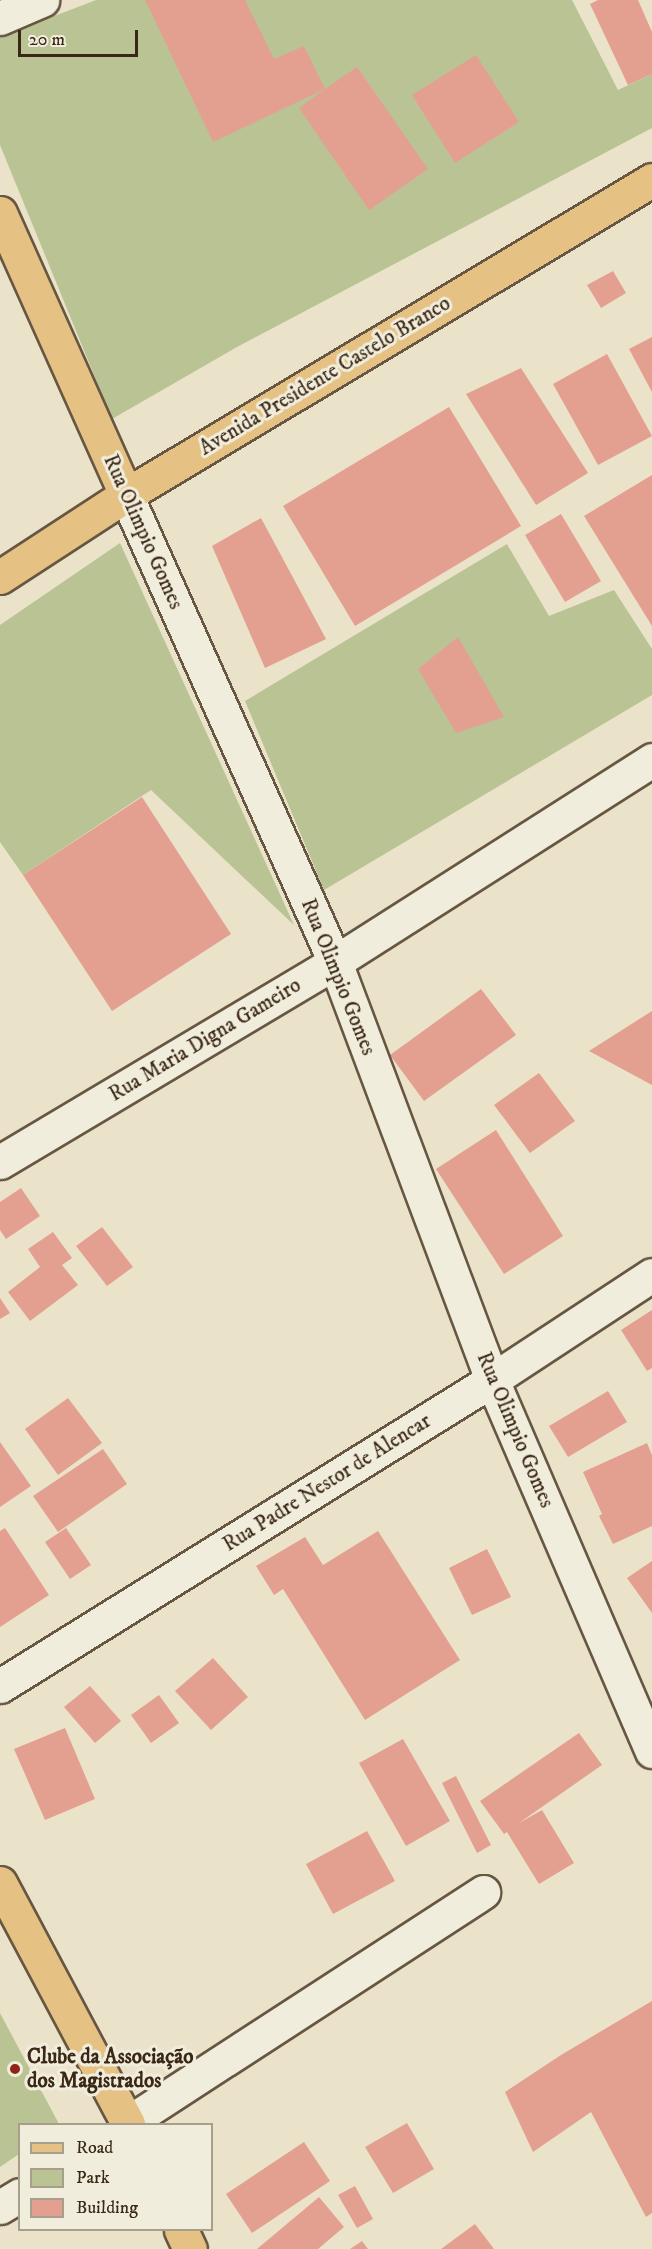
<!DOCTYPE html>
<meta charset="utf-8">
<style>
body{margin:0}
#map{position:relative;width:652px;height:2249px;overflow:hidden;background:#eae3c9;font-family:"IM FELL DW Pica",serif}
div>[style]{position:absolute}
.green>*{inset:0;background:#bac394}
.building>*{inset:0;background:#e3a091}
.roads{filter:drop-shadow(2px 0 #675642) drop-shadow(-2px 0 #675642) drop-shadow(0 2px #675642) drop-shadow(0 -2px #675642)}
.minor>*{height:33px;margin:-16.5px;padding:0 16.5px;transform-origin:16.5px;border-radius:16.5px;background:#f1eddc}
.major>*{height:33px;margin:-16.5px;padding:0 16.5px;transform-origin:16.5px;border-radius:16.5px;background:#e5c284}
.dots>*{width:16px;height:16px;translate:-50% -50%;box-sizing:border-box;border:3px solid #f1eddc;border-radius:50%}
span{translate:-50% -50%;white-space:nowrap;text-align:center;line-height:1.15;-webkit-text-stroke:6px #f1eddc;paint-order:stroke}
.street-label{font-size:21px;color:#3b2715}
.poi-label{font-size:21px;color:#3b2715;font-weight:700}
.left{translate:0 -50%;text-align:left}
.legend{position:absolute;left:18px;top:2123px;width:195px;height:108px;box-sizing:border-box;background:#f1eddc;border:2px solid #a89e8c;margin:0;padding:8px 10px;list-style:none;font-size:18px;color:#3b2715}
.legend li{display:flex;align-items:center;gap:12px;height:30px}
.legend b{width:30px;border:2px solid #a89e8c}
.scale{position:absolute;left:18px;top:30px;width:120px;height:27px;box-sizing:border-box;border:3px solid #3b2715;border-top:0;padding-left:8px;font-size:18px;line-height:21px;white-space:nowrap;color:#3b2715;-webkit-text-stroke:4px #f1eddc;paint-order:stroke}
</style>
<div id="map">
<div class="green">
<div style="clip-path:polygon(96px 0,572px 0,618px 90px,652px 74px,652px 128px,237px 347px,112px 419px,0 145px,0 37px)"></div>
<div style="clip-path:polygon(120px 543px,294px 925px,151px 790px,23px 875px,0 842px,0 625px)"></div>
<div style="clip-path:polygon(507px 544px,549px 616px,614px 590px,652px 649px,652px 695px,324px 890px,245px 701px)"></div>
<div style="clip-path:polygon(0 2013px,59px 2124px,20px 2124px,19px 2154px,0 2167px)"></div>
</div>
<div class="building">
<div style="clip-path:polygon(145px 0,245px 0,274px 59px,304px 46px,325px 89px,357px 67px,428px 169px,369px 210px,299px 108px,325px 89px,213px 142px)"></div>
<div style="clip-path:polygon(598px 0,638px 0,652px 32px,652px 74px,628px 85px,590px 4px)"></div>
<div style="clip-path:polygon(476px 55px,519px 122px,455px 163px,412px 95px)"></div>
<div style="clip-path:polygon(613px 271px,626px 293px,601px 308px,587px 285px)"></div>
<div style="clip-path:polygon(652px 337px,652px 392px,629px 349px)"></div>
<div style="clip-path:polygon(607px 354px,652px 436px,598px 465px,553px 384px)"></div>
<div style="clip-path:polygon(521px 368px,588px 473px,536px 505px,466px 394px)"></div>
<div style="clip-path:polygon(449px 407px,521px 526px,355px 626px,283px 506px)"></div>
<div style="clip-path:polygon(652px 475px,652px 626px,584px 516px)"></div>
<div style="clip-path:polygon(561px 514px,601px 581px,565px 602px,525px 535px)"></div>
<div style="clip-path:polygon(261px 518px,326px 639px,265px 668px,212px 546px)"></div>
<div style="clip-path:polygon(458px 637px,504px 717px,456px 733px,418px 669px)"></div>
<div style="clip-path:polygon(142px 797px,231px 934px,112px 1011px,23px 875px)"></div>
<div style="clip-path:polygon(481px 989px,516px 1035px,424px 1101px,390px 1055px)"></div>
<div style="clip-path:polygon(652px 1011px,652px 1085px,589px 1051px)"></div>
<div style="clip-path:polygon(539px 1073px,575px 1121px,530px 1153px,494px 1105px)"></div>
<div style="clip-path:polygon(496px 1130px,563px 1236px,504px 1274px,436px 1169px)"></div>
<div style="clip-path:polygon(21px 1188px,40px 1216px,6px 1239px,0 1230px,0 1202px)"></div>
<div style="clip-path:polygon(102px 1227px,133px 1267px,107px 1286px,76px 1246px)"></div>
<div style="clip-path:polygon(53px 1232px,72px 1258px,62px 1265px,78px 1285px,30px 1321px,8px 1292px,40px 1267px,28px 1249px)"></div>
<div style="clip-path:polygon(0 1298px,10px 1313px,0 1319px)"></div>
<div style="clip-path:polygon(652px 1310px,652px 1368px,647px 1371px,621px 1330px)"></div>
<div style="clip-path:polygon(608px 1391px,627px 1422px,568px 1457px,549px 1426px)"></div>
<div style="clip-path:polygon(68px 1398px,102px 1443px,58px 1475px,25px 1429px)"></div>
<div style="clip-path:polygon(0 1442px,31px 1486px,0 1507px)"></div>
<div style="clip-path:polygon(647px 1443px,652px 1455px,652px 1526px,613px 1544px,599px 1516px,602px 1514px,583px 1472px)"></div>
<div style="clip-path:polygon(103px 1449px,127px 1484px,58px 1532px,33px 1496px)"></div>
<div style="clip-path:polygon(5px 1528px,49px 1595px,0 1627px,0 1531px)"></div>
<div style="clip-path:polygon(66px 1528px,91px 1565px,70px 1579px,45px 1542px)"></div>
<div style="clip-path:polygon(378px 1531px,460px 1660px,365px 1720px,283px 1589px,274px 1595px,256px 1566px,305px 1537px,323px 1565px)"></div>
<div style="clip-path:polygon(487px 1549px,511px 1597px,472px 1615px,449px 1568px)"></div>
<div style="clip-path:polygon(652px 1561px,652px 1613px,627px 1578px)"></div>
<div style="clip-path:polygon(213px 1658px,248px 1697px,211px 1730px,175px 1691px)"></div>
<div style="clip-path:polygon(90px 1686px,121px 1721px,95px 1743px,64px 1707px)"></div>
<div style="clip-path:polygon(159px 1695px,179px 1723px,151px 1743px,131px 1715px)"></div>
<div style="clip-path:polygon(65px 1728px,95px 1799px,45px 1820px,14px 1749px)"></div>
<div style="clip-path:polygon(579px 1733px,602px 1765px,519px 1823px,542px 1810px,574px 1863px,539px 1884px,507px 1832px,504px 1834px,480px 1801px)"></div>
<div style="clip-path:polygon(403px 1739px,450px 1821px,406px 1846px,359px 1763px)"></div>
<div style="clip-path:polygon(456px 1776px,491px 1845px,477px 1853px,442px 1783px)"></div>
<div style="clip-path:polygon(367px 1831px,395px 1881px,333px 1914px,306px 1864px)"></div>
<div style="clip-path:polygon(652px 2001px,652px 2213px,646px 2217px,591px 2112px,533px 2152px,505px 2092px,561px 2055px)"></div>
<div style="clip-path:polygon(407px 2123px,434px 2169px,393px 2193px,365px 2147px)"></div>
<div style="clip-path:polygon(304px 2142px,330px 2181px,252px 2233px,226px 2194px)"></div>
<div style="clip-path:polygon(355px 2186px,373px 2219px,357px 2228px,338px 2195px)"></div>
<div style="clip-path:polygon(319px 2197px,344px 2227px,318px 2249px,257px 2249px)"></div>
<div style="clip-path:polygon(475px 2224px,494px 2249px,441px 2249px)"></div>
<div style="clip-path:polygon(362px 2241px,368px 2249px,350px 2249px)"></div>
</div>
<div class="roads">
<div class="minor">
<div style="left:0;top:18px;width:46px;rotate:-23.2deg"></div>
<div style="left:126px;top:495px;width:512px;rotate:65.89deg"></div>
<div style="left:335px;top:962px;width:447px;rotate:69.4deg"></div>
<div style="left:492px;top:1380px;width:404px;rotate:66.7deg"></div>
<div style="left:0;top:1162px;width:390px;rotate:-30.8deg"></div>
<div style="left:335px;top:962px;width:376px;rotate:-32.5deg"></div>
<div style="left:0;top:1686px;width:579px;rotate:-31.88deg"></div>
<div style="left:492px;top:1380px;width:191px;rotate:-33.3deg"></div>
<div style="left:126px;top:2124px;width:426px;rotate:-33deg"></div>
<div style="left:0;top:2207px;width:23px;rotate:-31deg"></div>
</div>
<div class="major">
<div style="left:0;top:213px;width:309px;rotate:65.9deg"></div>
<div style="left:0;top:577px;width:150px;rotate:-33.1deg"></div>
<div style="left:126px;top:495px;width:613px;rotate:-30.92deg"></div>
<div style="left:0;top:1883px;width:273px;rotate:62deg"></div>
<div style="left:181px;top:2230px;width:21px;rotate:65deg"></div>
</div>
</div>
<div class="dots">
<div style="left:15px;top:2069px;background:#8f2418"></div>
</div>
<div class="street-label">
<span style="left:325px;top:376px;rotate:-31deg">Avenida Presidente Castelo Branco</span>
<span style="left:143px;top:532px;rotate:66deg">Rua Olimpio Gomes</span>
<span style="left:338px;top:977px;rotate:68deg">Rua Olimpio Gomes</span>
<span style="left:205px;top:1040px;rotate:-31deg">Rua Maria Digna Gameiro</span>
<span style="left:515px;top:1430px;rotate:67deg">Rua Olimpio Gomes</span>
<span style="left:327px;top:1483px;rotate:-32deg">Rua Padre Nestor de Alencar</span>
</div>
<div class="poi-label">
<span class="left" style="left:27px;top:2069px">Clube da Associação<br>dos Magistrados</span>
</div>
<ul class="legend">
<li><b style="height:8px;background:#e5c284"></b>Road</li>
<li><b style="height:16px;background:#bac394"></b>Park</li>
<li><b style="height:16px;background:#e3a091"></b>Building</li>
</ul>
<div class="scale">20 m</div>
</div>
